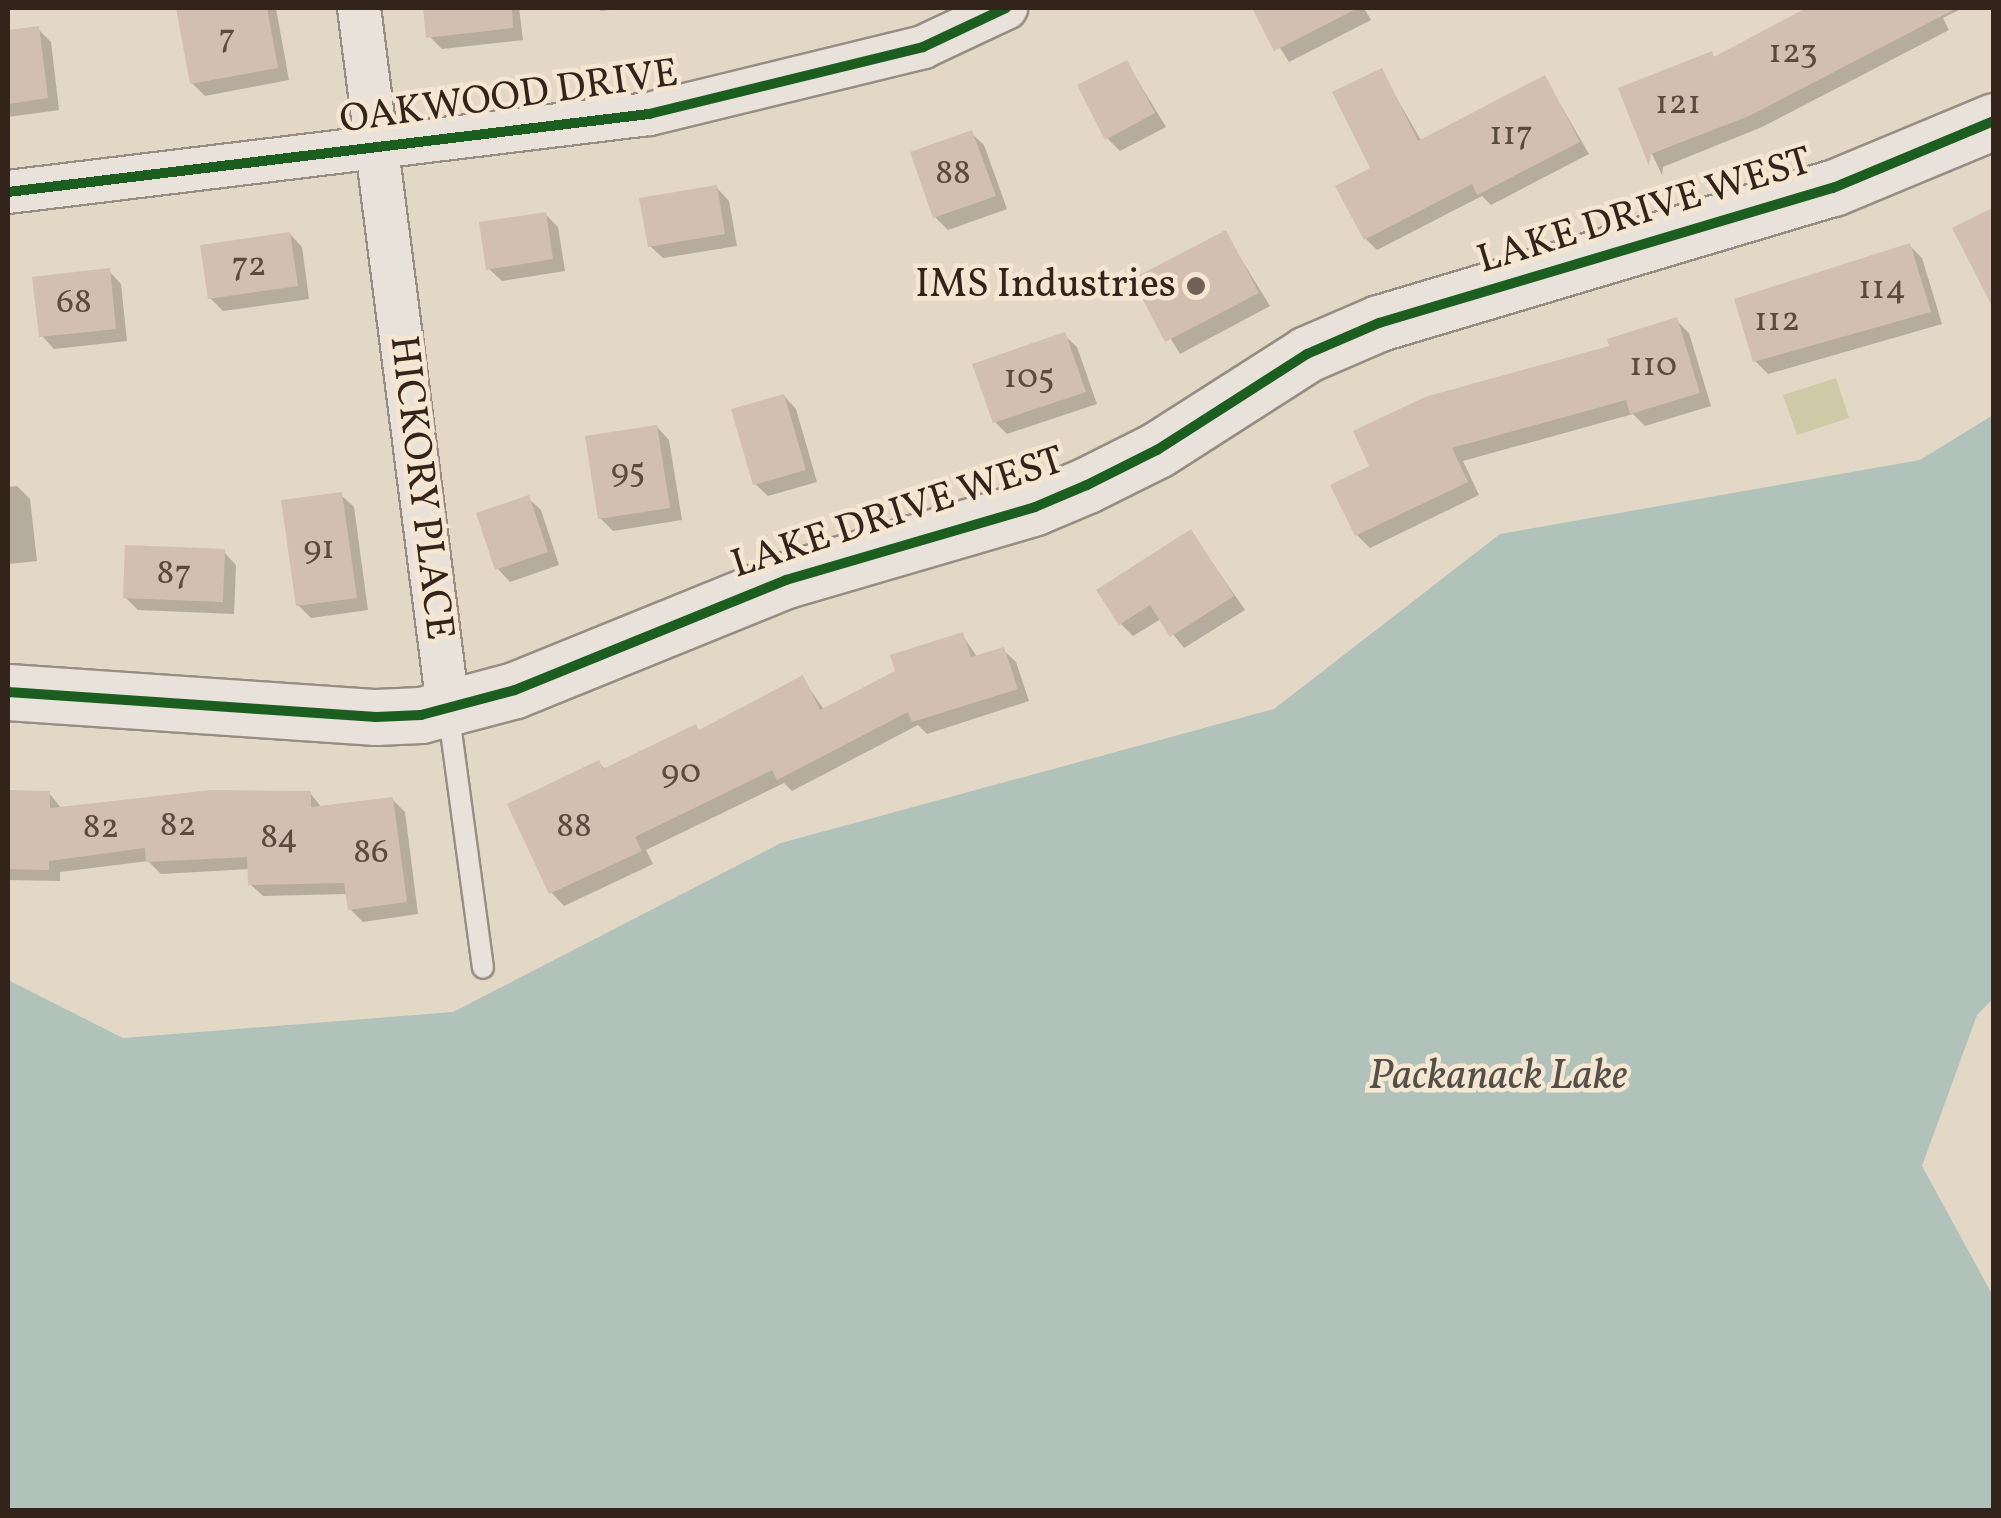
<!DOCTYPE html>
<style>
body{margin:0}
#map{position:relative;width:2001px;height:1518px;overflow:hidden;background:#e3d7c6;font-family:Vollkorn,serif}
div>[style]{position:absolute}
.green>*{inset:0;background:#cec9a6}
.water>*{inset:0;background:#b1c2ba}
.shadow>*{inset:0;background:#0003}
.building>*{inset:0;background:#d2bfb1}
.roads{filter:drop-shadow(2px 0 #978d83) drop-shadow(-2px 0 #978d83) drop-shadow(0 2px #978d83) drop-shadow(0 -2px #978d83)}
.lane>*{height:20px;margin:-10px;padding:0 10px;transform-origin:10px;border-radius:10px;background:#e9e2da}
.street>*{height:42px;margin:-21px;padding:0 21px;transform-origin:21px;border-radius:21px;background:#e9e2da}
.secondary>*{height:55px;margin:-27.5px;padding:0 27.5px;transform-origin:27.5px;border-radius:27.5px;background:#e9e2da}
.cycleway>*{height:10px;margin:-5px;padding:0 5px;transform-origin:5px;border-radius:5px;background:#1b5e20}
.dots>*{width:28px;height:28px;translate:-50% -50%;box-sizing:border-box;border:5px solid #f5e6d2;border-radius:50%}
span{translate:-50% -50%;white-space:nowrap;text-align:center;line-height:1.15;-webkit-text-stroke:9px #f5e6d2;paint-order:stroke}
.number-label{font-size:35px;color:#5a4a40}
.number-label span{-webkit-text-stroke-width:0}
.street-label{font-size:40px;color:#32231b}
.poi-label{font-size:40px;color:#32231b}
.right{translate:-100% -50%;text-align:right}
.water-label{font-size:42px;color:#525049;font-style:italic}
.frame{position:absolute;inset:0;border:10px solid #32231b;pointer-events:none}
</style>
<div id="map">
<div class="green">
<div style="clip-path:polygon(1836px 378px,1849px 418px,1797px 435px,1783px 395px)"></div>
</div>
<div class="water">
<div style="clip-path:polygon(1993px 415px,1993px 999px,1977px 1015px,1922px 1166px,1993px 1296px,1993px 1510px,8px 1510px,8px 980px,123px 1038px,453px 1012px,781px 843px,1274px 709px,1500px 534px,1920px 460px)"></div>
</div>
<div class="shadow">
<div style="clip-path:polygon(178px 8px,276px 8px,289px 80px,205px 96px,192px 83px)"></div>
<div style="clip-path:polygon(425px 8px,519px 8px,523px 40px,442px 49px,429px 36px)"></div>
<div style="clip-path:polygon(598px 8px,628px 8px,601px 11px)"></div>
<div style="clip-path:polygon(1255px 8px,1364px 8px,1371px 20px,1289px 62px)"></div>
<div style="clip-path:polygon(1812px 8px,1963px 8px,1943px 18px,1949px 30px,1762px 127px,1663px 167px,1662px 175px,1621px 89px,1711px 54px,1717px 59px)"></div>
<div style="clip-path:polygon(38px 29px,51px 42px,59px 110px,8px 117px,8px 32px)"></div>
<div style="clip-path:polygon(1127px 63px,1166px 127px,1120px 151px,1107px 138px)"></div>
<div style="clip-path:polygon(1381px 71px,1422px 142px,1545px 78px,1589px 154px,1491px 205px,1482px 196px,1377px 250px,1366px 239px)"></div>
<div style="clip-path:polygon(971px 133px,984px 145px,1007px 209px,948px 230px,935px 217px)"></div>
<div style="clip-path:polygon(717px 188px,729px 201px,737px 246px,663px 258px,650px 246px)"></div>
<div style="clip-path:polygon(545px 214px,558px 227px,565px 271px,502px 281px,489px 269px)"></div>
<div style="clip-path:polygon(1225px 233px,1270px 306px,1180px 354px,1136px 280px)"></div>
<div style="clip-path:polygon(290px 234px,302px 247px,309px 299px,223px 311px,210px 298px)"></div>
<div style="clip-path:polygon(1910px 246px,1922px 258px,1942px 324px,1768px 374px,1755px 361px)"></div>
<div style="clip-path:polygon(109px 271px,121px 284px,127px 341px,54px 349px,42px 336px)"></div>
<div style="clip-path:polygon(1676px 320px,1689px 333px,1711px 406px,1645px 426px,1633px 414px,1463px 461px,1479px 495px,1370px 548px,1357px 535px,1373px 467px)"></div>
<div style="clip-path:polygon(1064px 335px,1077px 347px,1097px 404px,1007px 434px,995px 422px)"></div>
<div style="clip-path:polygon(784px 396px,796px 409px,817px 482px,768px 496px,755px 484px)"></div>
<div style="clip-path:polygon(657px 427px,669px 440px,682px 520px,613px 531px,600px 518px)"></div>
<div style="clip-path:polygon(17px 486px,30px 499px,37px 561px,8px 564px,8px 487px)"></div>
<div style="clip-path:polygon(341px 495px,354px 507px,368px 610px,311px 618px,298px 605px)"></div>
<div style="clip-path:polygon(528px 498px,541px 510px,559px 565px,510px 582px,498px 569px)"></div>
<div style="clip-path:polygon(1191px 532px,1245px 610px,1184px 648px,1161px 619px,1133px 636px,1121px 624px)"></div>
<div style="clip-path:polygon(224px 552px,236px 565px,234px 614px,138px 610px,125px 597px)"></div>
<div style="clip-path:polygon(962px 635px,978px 658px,1003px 650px,1016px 662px,1029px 701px,927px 734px,918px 725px,792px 791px,784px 783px,646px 850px,653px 864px,564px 906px,552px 893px,510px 805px,599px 763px,606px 770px,696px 727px,701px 732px,802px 678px,825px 711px)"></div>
<div style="clip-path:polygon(8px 792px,49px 793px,62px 809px,310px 793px,322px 808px,392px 799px,405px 812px,418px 914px,363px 922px,350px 909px,348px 894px,263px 896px,250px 884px,250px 869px,161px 874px,148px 861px,60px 872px,60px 881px,8px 880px)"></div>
</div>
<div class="building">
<div style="clip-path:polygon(176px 8px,267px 8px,278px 68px,190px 84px)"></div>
<div style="clip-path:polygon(423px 8px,512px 8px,513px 28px,426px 38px)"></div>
<div style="clip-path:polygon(1252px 8px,1358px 8px,1274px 51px)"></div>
<div style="clip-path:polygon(1806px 8px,1957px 8px,1749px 116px,1651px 154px,1649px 166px,1618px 88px,1712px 51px,1714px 57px)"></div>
<div style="clip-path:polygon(39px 26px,48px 98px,8px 104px,8px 30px)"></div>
<div style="clip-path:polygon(1127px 60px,1155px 113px,1105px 140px,1077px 85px)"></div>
<div style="clip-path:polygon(1382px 68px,1418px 141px,1545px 75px,1580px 142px,1477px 195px,1472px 184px,1364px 240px,1335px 186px,1370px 168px,1332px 92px)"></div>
<div style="clip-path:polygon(972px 130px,996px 196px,933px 218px,910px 152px)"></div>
<div style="clip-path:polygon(717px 185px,725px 234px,648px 247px,639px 198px)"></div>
<div style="clip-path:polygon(1994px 207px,1994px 310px,1952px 228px)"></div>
<div style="clip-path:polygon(546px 212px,553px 259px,486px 270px,479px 222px)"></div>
<div style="clip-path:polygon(1226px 230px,1259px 293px,1165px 342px,1132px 279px)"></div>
<div style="clip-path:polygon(290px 232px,298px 286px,208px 299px,200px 245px)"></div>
<div style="clip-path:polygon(1910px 243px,1931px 312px,1753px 362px,1734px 299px)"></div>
<div style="clip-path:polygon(110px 268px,116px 329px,39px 337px,32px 277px)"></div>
<div style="clip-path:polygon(1677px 317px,1700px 393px,1630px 414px,1626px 400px,1452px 448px,1468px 482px,1355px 536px,1330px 485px,1369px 466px,1353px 431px,1425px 397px,1609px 346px,1607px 339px)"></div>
<div style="clip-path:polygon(1065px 332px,1086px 392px,993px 423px,972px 364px)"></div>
<div style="clip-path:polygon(784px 394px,806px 470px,753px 485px,731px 409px)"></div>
<div style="clip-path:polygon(657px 425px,670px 508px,598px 519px,585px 436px)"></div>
<div style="clip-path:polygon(342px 492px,357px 598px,296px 606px,281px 500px)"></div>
<div style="clip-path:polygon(529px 495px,548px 552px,495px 570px,476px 513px)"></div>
<div style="clip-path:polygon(1191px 529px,1234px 596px,1170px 637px,1150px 605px,1119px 625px,1096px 590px)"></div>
<div style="clip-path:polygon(125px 545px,225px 549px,223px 602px,123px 598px)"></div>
<div style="clip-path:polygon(963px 632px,971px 657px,1004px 647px,1018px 689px,912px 722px,908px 712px,777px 780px,772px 770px,635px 837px,642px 851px,549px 894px,507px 804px,599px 760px,603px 769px,696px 724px,699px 730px,803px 675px,820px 710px,895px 671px,890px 655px)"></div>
<div style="clip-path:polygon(8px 790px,50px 791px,50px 808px,211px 790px,311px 791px,311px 807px,393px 797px,407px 902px,348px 910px,344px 883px,248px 885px,247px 857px,146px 862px,145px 848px,49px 861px,49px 870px,8px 869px)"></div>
</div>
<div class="roads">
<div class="lane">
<div style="left:448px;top:709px;width:261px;rotate:82.3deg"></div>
</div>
<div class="street">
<div style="left:359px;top:8px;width:705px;rotate:82.74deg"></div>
<div style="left:8px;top:192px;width:646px;rotate:-6.94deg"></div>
<div style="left:649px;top:114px;width:282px;rotate:-13.7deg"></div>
<div style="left:923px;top:47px;width:92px;rotate:-25.2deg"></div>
</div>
<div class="secondary">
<div style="left:8px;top:692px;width:369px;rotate:3.9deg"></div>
<div style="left:376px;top:717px;width:45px;rotate:-2.5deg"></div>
<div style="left:421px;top:715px;width:97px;rotate:-14.9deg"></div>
<div style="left:515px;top:690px;width:292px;rotate:-22.1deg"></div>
<div style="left:786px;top:580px;width:259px;rotate:-16.3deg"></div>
<div style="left:1035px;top:507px;width:56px;rotate:-22.9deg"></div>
<div style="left:1087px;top:485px;width:78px;rotate:-26.6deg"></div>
<div style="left:1157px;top:450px;width:178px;rotate:-32.6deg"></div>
<div style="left:1307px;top:354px;width:78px;rotate:-23.3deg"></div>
<div style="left:1379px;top:323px;width:474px;rotate:-16.6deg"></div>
<div style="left:1833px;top:188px;width:174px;rotate:-22.6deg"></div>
</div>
</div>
<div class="cycleway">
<div style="left:8px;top:192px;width:646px;rotate:-6.94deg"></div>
<div style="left:649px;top:114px;width:282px;rotate:-13.7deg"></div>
<div style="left:923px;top:47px;width:92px;rotate:-25.2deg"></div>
<div style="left:8px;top:692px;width:369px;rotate:3.9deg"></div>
<div style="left:376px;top:717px;width:45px;rotate:-2.5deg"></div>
<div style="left:421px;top:715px;width:97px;rotate:-14.9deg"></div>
<div style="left:515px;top:690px;width:292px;rotate:-22.1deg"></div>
<div style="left:786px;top:580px;width:259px;rotate:-16.3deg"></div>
<div style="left:1035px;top:507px;width:56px;rotate:-22.9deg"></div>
<div style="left:1087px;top:485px;width:78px;rotate:-26.6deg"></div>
<div style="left:1157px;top:450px;width:178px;rotate:-32.6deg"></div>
<div style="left:1307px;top:354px;width:78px;rotate:-23.3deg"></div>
<div style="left:1379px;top:323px;width:474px;rotate:-16.6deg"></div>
<div style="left:1833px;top:188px;width:174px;rotate:-22.6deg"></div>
</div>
<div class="dots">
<div style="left:1196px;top:286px;background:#706257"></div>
</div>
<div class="number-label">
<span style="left:227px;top:38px">7</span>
<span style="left:1793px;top:53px">123</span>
<span style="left:1678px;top:104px">121</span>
<span style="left:1511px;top:135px">117</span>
<span style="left:953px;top:174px">88</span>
<span style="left:249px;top:266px">72</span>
<span style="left:1882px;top:289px">114</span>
<span style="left:74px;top:303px">68</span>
<span style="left:1777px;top:321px">112</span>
<span style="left:1653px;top:366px">110</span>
<span style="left:1029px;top:378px">105</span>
<span style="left:628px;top:472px">95</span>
<span style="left:319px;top:549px">91</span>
<span style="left:174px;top:574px">87</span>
<span style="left:681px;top:773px">90</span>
<span style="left:178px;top:826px">82</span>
<span style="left:574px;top:827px">88</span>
<span style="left:101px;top:828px">82</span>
<span style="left:279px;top:838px">84</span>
<span style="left:371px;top:853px">86</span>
</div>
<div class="street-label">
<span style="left:509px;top:98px;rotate:-8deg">OAKWOOD DRIVE</span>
<span style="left:1645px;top:212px;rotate:-17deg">LAKE DRIVE WEST</span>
<span style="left:420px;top:488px;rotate:83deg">HICKORY PLACE</span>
<span style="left:898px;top:514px;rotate:-18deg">LAKE DRIVE WEST</span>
</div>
<div class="poi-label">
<span class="right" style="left:1176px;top:286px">IMS Industries</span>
</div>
<div class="water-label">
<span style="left:1498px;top:1078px">Packanack Lake</span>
</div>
<div class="frame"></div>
</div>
